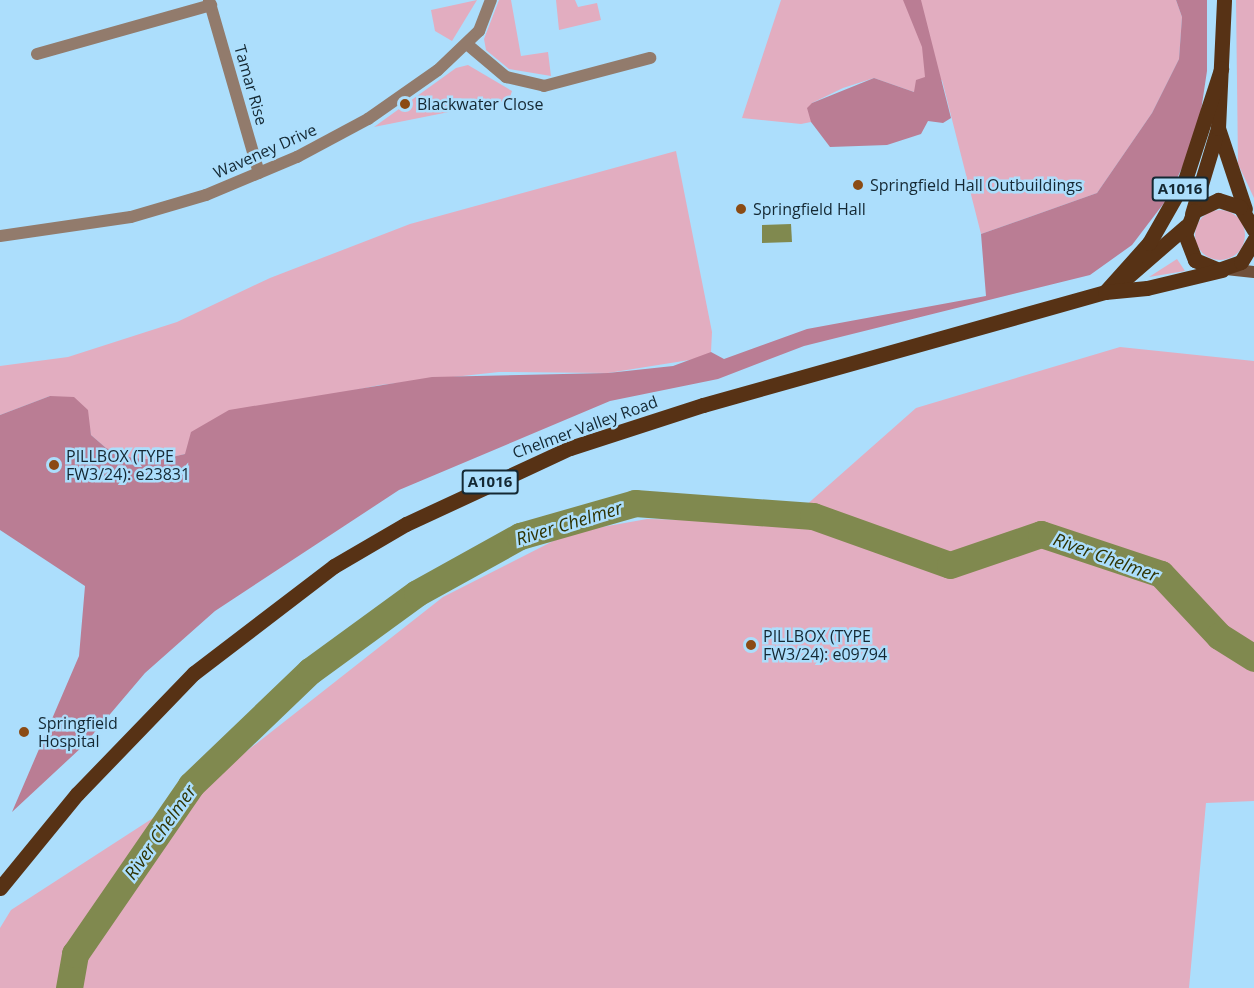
<!DOCTYPE html>
<style>
body{margin:0}
#map{position:relative;width:1254px;height:988px;overflow:hidden;background:#acdefc;font-family:"Open Sans",sans-serif}
div>[style]{position:absolute}
.green>*{inset:0;background:#e2adc0}
.round{border-radius:50%}
.forest>*{inset:0;background:#ba7d94}
.water>*{inset:0;background:#80894f}
.river>*{height:27px;margin:-13.5px;padding:0 13.5px;transform-origin:13.5px;border-radius:13.5px;background:#80894f}
.street>*{height:12px;margin:-6px;padding:0 6px;transform-origin:6px;border-radius:6px;background:#927b6c}
.secondary>*{height:12px;margin:-6px;padding:0 6px;transform-origin:6px;border-radius:6px;background:#70503a}
.primary>*{height:15px;margin:-7.5px;padding:0 7.5px;transform-origin:7.5px;border-radius:7.5px;background:#573215}
.dots>*{width:16px;height:16px;translate:-50% -50%;box-sizing:border-box;border:3px solid #acdefc;border-radius:50%}
span{translate:-50% -50%;white-space:nowrap;text-align:center;line-height:1.15;-webkit-text-stroke:5px #acdefc;paint-order:stroke}
.shield-label span{padding:2px 4px;background:#acdefc;border:2px solid;border-radius:4px;-webkit-text-stroke-width:0}
.shield-label{font-size:15px;color:#142833;font-weight:700}
.street-label{font-size:16px;color:#142833}
.poi-label{font-size:16px;color:#142833}
.left{translate:0 -50%;text-align:left}
.water-label{font-size:18px;color:#2f3303;font-style:italic}
</style>
<div id="map">
<div class="green">
<div style="clip-path:polygon(477px 0,452px 41px,435px 31px,431px 10px)"></div>
<div style="clip-path:polygon(499px 0,511px 0,521px 56px,548px 52px,551px 76px,509px 69px,486px 50px,484px 39px)"></div>
<div style="clip-path:polygon(556px 0,575px 0,578px 7px,597px 3px,601px 20px,559px 30px)"></div>
<div style="clip-path:polygon(781px 0,1176px 0,1182px 17px,1179px 59px,1152px 113px,1097px 193px,981px 234px,942px 80px,914px 92px,874px 78px,843px 88px,812px 103px,811px 122px,801px 124px,742px 118px)"></div>
<div style="clip-path:polygon(1236px 0,1254px 0,1254px 198px,1238px 164px)"></div>
<div style="clip-path:polygon(468px 65px,512px 91px,509px 100px,374px 127px,456px 68px)"></div>
<div style="clip-path:polygon(676px 151px,712px 332px,711px 352px,702px 358px,608px 373px,499px 372px,380px 385px,301px 401px,185px 454px,159px 460px,132px 458px,106px 448px,91px 435px,89px 425px,50px 396px,0 415px,0 366px,68px 357px,177px 322px,270px 278px,410px 224px)"></div>
<div class="round" style="left:1195px;top:210px;width:50px;height:50px"></div>
<div style="clip-path:polygon(1177px 259px,1185px 271px,1149px 277px)"></div>
<div style="clip-path:polygon(1120px 347px,1254px 361px,1254px 801px,1206px 803px,1189px 988px,0 988px,0 928px,11px 910px,201px 787px,443px 597px,569px 533px,647px 519px,787px 522px,916px 408px)"></div>
</div>
<div class="forest">
<div style="clip-path:polygon(903px 0,921px 0,951px 118px,943px 123px,928px 121px,921px 134px,887px 145px,830px 147px,811px 122px,807px 108px,812px 103px,874px 78px,914px 92px,916px 80px,925px 77px,922px 47px)"></div>
<div style="clip-path:polygon(1176px 0,1207px 0,1207px 71px,1197px 137px,1167px 199px,1132px 245px,1090px 275px,804px 346px,718px 379px,610px 401px,399px 490px,215px 611px,145px 673px,83px 746px,12px 812px,79px 656px,85px 586px,0 530px,0 415px,50px 396px,74px 397px,88px 410px,91px 435px,106px 448px,132px 458px,159px 460px,185px 454px,191px 432px,229px 410px,432px 377px,608px 373px,673px 366px,711px 352px,724px 359px,807px 329px,986px 296px,981px 234px,1097px 193px,1152px 113px,1179px 59px,1182px 17px)"></div>
</div>
<div class="water">
<div style="clip-path:polygon(791px 224px,792px 242px,762px 243px,762px 225px)"></div>
</div>
<div class="river">
<div style="left:69px;top:988px;width:35px;rotate:-80deg"></div>
<div style="left:75px;top:954px;width:205px;rotate:-55.5deg"></div>
<div style="left:191px;top:785px;width:165px;rotate:-43.8deg"></div>
<div style="left:310px;top:671px;width:132px;rotate:-36.1deg"></div>
<div style="left:417px;top:593px;width:118px;rotate:-29deg"></div>
<div style="left:520px;top:536px;width:120px;rotate:-16deg"></div>
<div style="left:635px;top:503px;width:178px;rotate:4.2deg"></div>
<div style="left:813px;top:516px;width:145px;rotate:19.7deg"></div>
<div style="left:950px;top:565px;width:96px;rotate:-18.8deg"></div>
<div style="left:1041px;top:534px;width:126px;rotate:18.4deg"></div>
<div style="left:1161px;top:574px;width:85px;rotate:46.9deg"></div>
<div style="left:1219px;top:636px;width:41px;rotate:32.2deg"></div>
</div>
<div class="street">
<div style="left:209px;top:0;width:180px;rotate:73.9deg"></div>
<div style="left:468px;top:45px;width:50px;rotate:40.1deg"></div>
<div style="left:506px;top:77px;width:39px;rotate:13deg"></div>
<div style="left:544px;top:86px;width:110px;rotate:-14.8deg"></div>
<div style="left:37px;top:54px;width:181px;rotate:-15.7deg"></div>
<div style="left:0;top:236px;width:132px;rotate:-8.3deg"></div>
<div style="left:131px;top:217px;width:78px;rotate:-16.3deg"></div>
<div style="left:206px;top:195px;width:99px;rotate:-22.7deg"></div>
<div style="left:297px;top:157px;width:81px;rotate:-28.2deg"></div>
<div style="left:368px;top:119px;width:85px;rotate:-35deg"></div>
<div style="left:438px;top:70px;width:57px;rotate:-43.6deg"></div>
<div style="left:479px;top:31px;width:33px;rotate:-69deg"></div>
</div>
<div class="secondary">
<div style="left:1226px;top:269px;width:28px;rotate:6deg"></div>
</div>
<div class="primary">
<div style="left:1218px;top:128px;width:85px;rotate:71.6deg"></div>
<div style="left:1192px;top:214px;width:90px;rotate:-73.2deg"></div>
<div style="left:1218px;top:128px;width:128px;rotate:-87.3deg"></div>
<div style="left:1254px;top:230px;width:27px;rotate:-121deg"></div>
<div style="left:1240px;top:207px;width:23px;rotate:-162deg"></div>
<div style="left:1218px;top:200px;width:26px;rotate:155deg"></div>
<div style="left:1194px;top:211px;width:25px;rotate:111deg"></div>
<div style="left:1185px;top:234px;width:28px;rotate:69deg"></div>
<div style="left:1195px;top:260px;width:25px;rotate:23deg"></div>
<div style="left:1218px;top:270px;width:24px;rotate:-19deg"></div>
<div style="left:1241px;top:262px;width:26px;rotate:-59deg"></div>
<div style="left:1118px;top:285px;width:90px;rotate:-40.9deg"></div>
<div style="left:1105px;top:292px;width:66px;rotate:-48.1deg"></div>
<div style="left:1149px;top:243px;width:73px;rotate:-60.3deg"></div>
<div style="left:1185px;top:180px;width:117px;rotate:-72deg"></div>
<div style="left:0;top:888px;width:122px;rotate:-50.7deg"></div>
<div style="left:77px;top:794px;width:168px;rotate:-46deg"></div>
<div style="left:194px;top:673px;width:176px;rotate:-37.4deg"></div>
<div style="left:334px;top:566px;width:83px;rotate:-30.3deg"></div>
<div style="left:406px;top:524px;width:181px;rotate:-24.9deg"></div>
<div style="left:570px;top:448px;width:140px;rotate:-17.9deg"></div>
<div style="left:703px;top:405px;width:418px;rotate:-15.7deg"></div>
<div style="left:1105px;top:292px;width:42px;rotate:-5.4deg"></div>
<div style="left:1147px;top:288px;width:77px;rotate:-13.5deg"></div>
</div>
<div class="dots">
<div style="left:405px;top:104px;background:#8b4b14"></div>
<div style="left:858px;top:185px;background:#8b4b14"></div>
<div style="left:741px;top:209px;background:#8b4b14"></div>
<div style="left:54px;top:465px;background:#8b4b14"></div>
<div style="left:751px;top:645px;background:#8b4b14"></div>
<div style="left:24px;top:732px;background:#8b4b14"></div>
</div>
<div class="shield-label">
<span style="left:1180px;top:189px">A1016</span>
<span style="left:490px;top:482px">A1016</span>
</div>
<div class="street-label">
<span style="left:251px;top:85px;rotate:74deg">Tamar Rise</span>
<span style="left:265px;top:151px;rotate:-24deg">Waveney Drive</span>
<span style="left:585px;top:427px;rotate:-20deg">Chelmer Valley Road</span>
</div>
<div class="poi-label">
<span class="left" style="left:417px;top:104px">Blackwater Close</span>
<span class="left" style="left:870px;top:185px">Springfield Hall Outbuildings</span>
<span class="left" style="left:753px;top:209px">Springfield Hall</span>
<span class="left" style="left:66px;top:465px">PILLBOX (TYPE<br>FW3/24): e23831</span>
<span class="left" style="left:763px;top:645px">PILLBOX (TYPE<br>FW3/24): e09794</span>
<span class="left" style="left:38px;top:732px">Springfield<br>Hospital</span>
</div>
<div class="water-label">
<span style="left:569px;top:523px;rotate:-17deg">River Chelmer</span>
<span style="left:1106px;top:557px;rotate:20deg">River Chelmer</span>
<span style="left:160px;top:832px;rotate:-55deg">River Chelmer</span>
</div>
</div>
